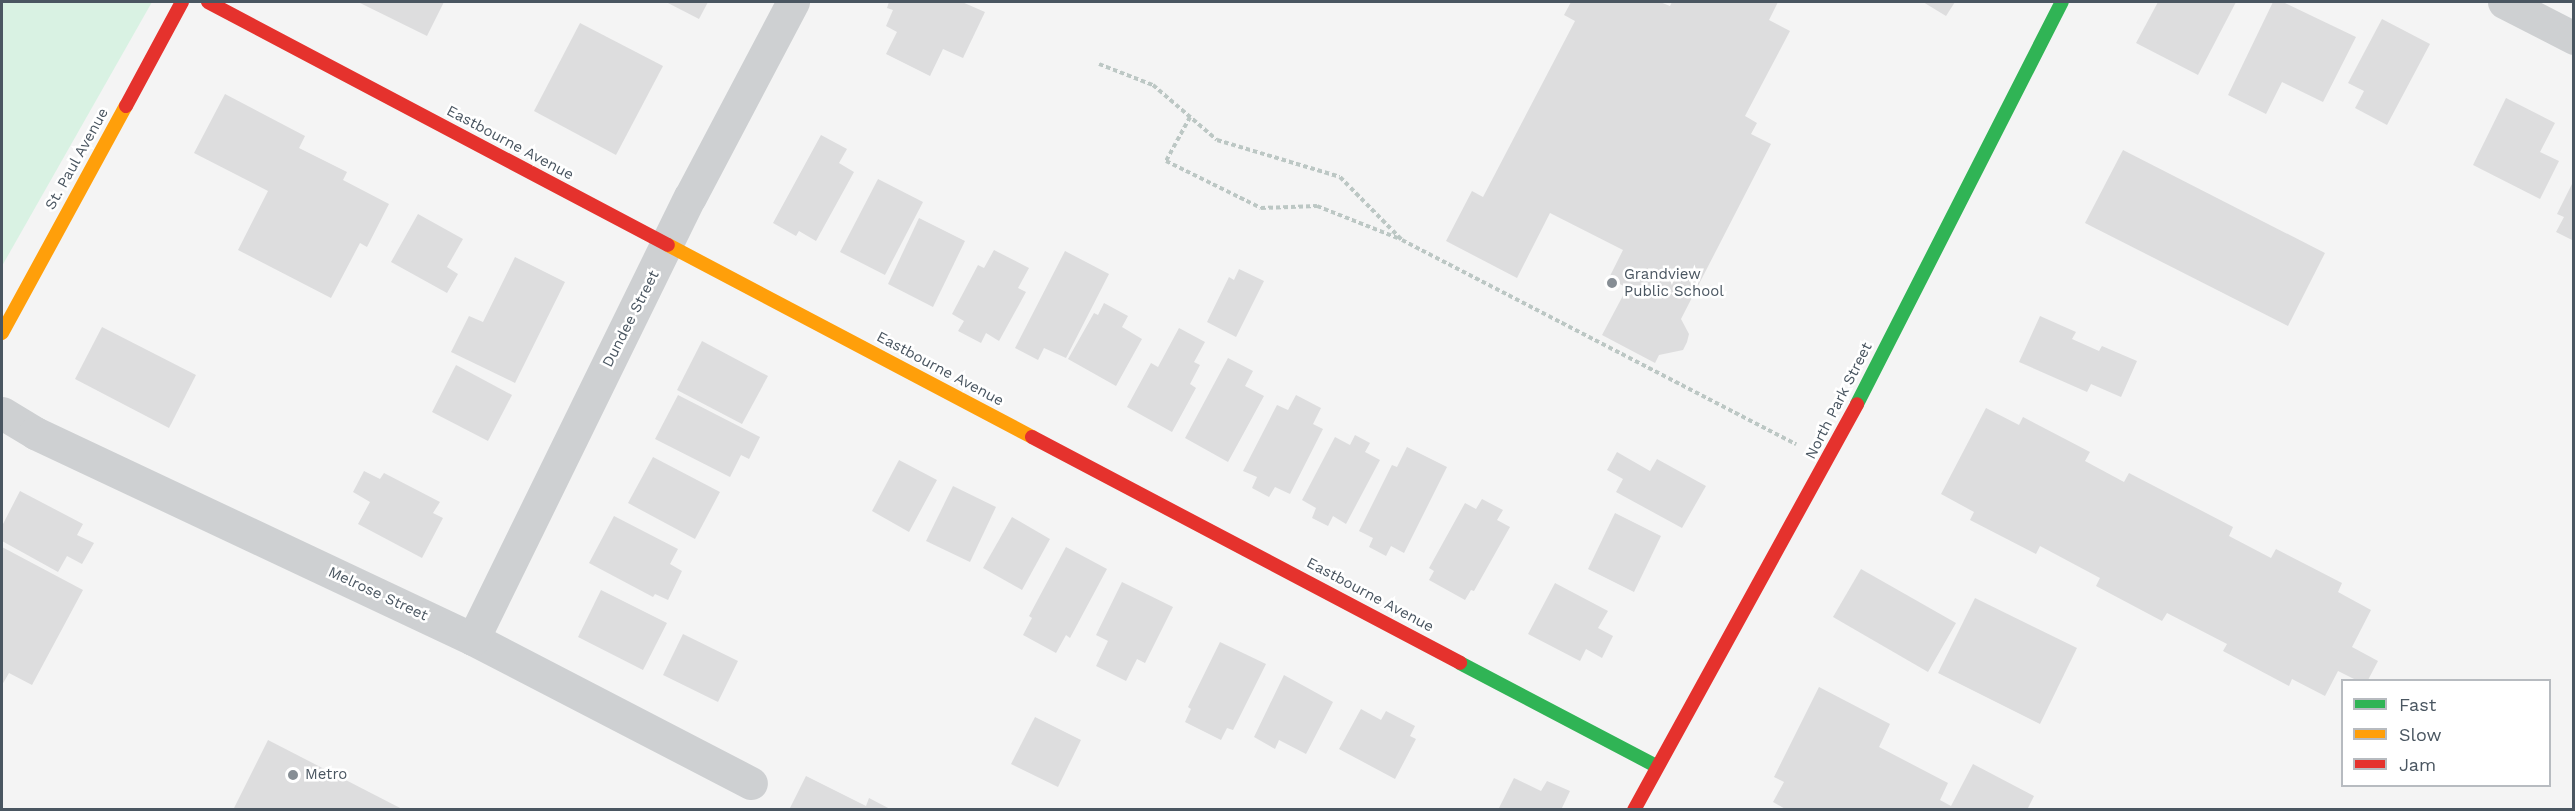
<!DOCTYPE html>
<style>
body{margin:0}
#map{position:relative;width:2575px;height:811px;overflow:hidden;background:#f4f4f4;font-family:"Work Sans",sans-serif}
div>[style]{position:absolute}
.green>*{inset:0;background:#d9f2e3}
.building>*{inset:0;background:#ddddde}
.path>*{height:4px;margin-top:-2px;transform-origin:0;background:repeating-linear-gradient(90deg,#bcc7c4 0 4.5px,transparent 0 7.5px)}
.street>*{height:33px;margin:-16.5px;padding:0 16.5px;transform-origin:16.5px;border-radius:16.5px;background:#ced0d2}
.fast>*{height:14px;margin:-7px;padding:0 7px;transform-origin:7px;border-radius:7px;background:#30b455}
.slow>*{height:14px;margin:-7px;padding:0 7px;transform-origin:7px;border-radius:7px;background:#ff9f0a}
.jam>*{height:14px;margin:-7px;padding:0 7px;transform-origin:7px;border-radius:7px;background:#e5322d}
.dots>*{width:16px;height:16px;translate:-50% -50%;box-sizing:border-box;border:3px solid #fff;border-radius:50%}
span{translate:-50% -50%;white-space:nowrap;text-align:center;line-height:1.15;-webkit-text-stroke:5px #fff;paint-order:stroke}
.street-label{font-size:15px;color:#4a5661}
.poi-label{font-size:15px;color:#4a5661}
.left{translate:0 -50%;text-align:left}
.frame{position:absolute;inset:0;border:3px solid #4a5661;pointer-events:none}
.legend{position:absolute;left:2341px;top:679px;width:210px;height:108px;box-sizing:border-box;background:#fff;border:2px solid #b7bbc0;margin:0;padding:8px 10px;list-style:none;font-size:18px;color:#4a5661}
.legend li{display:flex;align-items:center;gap:12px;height:30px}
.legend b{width:30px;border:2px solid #b7bbc0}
</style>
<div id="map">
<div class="green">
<div style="clip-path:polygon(2px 2px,152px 2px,2px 266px)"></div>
</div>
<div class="building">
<div style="clip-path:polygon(358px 2px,444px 2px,427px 36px)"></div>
<div style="clip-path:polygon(666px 2px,708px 2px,699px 19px)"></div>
<div style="clip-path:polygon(889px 2px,962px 2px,985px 12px,963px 58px,943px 49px,930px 76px,886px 54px,897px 32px,886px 26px,893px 10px,887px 8px)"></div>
<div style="clip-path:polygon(1571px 2px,1660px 2px,1670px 6px,1672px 2px,1778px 2px,1769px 20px,1790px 31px,1745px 116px,1757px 123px,1751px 134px,1771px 144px,1681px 319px,1689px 334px,1687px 342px,1683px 350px,1659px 355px,1655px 363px,1602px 335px,1627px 288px,1609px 278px,1623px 250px,1550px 213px,1517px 278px,1446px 241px,1472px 191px,1483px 197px,1575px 21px,1564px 15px)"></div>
<div style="clip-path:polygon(1923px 2px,1955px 2px,1946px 16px)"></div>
<div style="clip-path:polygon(2158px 2px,2236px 2px,2198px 75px,2136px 43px)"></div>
<div style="clip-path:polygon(2273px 2px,2283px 2px,2356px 37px,2323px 102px,2282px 82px,2266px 114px,2228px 95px)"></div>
<div style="clip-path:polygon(2382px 19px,2430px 44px,2387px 125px,2355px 108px,2364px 91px,2348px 83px)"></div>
<div style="clip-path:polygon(580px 23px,663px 66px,616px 155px,534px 111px)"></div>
<div style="clip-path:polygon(225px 94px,305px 136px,299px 148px,347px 172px,343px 180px,389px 204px,367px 247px,360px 243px,331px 298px,238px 250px,268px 191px,194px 153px)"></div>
<div style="clip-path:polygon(2506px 98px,2555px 123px,2540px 152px,2559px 161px,2540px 199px,2473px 165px)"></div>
<div style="clip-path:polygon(821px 135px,847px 149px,839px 163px,854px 172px,816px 241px,799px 231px,796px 236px,773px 223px)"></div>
<div style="clip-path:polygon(2123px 150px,2325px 253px,2288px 326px,2085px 223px)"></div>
<div style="clip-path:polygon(878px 179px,923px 202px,885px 275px,840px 252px)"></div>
<div style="clip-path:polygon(2574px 180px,2574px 241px,2556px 232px,2564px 217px,2557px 214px)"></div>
<div style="clip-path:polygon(418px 214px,463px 239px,447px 267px,458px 274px,447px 293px,391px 262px)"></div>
<div style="clip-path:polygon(919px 218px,965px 241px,933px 307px,888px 284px)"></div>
<div style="clip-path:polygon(994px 250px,1029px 268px,1018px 288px,1026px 292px,999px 341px,986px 333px,981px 343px,958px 331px,964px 321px,952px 314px,978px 265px,984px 268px)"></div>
<div style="clip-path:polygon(1065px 251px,1109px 274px,1066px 358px,1044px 348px,1038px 360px,1015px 348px)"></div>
<div style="clip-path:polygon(515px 257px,565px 282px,515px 383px,451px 352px,469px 316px,483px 322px)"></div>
<div style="clip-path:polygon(1239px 269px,1264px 281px,1236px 337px,1207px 322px,1229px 277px,1234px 280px)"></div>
<div style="clip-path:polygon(1104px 303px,1128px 316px,1122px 327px,1142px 339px,1116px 386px,1068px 359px,1094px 313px,1098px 315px)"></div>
<div style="clip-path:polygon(2040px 316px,2076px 332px,2072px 339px,2099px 351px,2102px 346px,2137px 361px,2121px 397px,2091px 384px,2087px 392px,2019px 362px)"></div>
<div style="clip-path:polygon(102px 327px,196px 375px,169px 428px,75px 379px)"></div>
<div style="clip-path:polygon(1179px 328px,1205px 342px,1194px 362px,1200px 365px,1190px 384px,1196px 388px,1172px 432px,1127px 407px,1151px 363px,1158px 367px)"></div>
<div style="clip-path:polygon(702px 341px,768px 376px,742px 424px,677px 390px)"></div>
<div style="clip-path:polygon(1228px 358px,1253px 371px,1245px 386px,1264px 396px,1228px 462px,1185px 438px)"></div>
<div style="clip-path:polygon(456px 365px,512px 395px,488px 441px,432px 412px)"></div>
<div style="clip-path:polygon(678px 395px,760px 437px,749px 459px,741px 455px,730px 477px,655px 439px)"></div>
<div style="clip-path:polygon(1296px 395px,1321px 408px,1313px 424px,1323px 429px,1290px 494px,1275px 487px,1269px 497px,1252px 488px,1257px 477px,1243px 471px,1277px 405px,1288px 410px)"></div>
<div style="clip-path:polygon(1986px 408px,2019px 425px,2023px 417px,2090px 452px,2085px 461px,2124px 482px,2129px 473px,2233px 527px,2229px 536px,2271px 558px,2276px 549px,2342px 583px,2338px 592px,2371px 610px,2352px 647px,2378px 661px,2368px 680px,2356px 680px,2338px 671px,2325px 696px,2292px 679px,2289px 686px,2223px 651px,2227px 644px,2167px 613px,2162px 621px,2096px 586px,2100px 578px,2040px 546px,2036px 554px,1970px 520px,1974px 512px,1941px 494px)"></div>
<div style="clip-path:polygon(1355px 435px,1370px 443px,1365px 452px,1380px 460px,1346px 524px,1333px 516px,1328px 526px,1312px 518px,1316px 508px,1302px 500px,1335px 437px,1350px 445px)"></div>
<div style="clip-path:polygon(1407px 447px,1447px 467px,1404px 553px,1391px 546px,1386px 556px,1369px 547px,1373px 538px,1359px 531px,1392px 465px,1397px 467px)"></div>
<div style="clip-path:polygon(1617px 452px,1650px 471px,1657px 459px,1706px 486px,1682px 528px,1616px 492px,1623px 479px,1607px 470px)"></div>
<div style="clip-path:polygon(653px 457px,720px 492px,695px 539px,628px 503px)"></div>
<div style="clip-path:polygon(899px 460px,937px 480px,909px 532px,872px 511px)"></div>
<div style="clip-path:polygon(364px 471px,380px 479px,384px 473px,440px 502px,433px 513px,443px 518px,422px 558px,358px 524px,370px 502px,353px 492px)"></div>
<div style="clip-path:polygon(953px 486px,996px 507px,970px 562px,926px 541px)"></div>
<div style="clip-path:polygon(20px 491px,83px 524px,77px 535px,94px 543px,82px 564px,67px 556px,58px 572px,2px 541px,2px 526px)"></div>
<div style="clip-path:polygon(1482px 499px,1503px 510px,1497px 520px,1510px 527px,1474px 591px,1471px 590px,1465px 600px,1429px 580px,1434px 571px,1429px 568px,1465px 503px,1476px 509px)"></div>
<div style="clip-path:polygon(1615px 513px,1661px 536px,1634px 592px,1588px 569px)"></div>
<div style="clip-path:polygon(614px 516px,678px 549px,670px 564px,682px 571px,668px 600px,655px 594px,653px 597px,589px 563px)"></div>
<div style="clip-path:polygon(1012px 517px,1050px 539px,1022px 590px,983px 568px)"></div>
<div style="clip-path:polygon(2px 547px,83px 590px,32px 685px,9px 673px,2px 685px)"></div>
<div style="clip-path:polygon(1066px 547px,1107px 569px,1070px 638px,1066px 635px,1056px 653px,1023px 635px,1032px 618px,1029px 616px)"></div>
<div style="clip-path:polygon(1861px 569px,1956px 623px,1928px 672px,1833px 617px)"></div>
<div style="clip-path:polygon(1122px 582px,1173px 607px,1145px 663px,1137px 659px,1126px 681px,1096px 666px,1108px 641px,1096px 635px)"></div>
<div style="clip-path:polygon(1555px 583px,1608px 611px,1598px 628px,1613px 636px,1602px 658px,1586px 649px,1580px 661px,1528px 634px)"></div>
<div style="clip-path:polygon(601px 590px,667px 623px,643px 670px,578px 637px)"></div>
<div style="clip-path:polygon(1975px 598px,2077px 648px,2040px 724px,1938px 673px)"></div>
<div style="clip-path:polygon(683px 634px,738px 661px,718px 702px,663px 675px)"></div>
<div style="clip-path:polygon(1220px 642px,1266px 664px,1233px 730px,1227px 728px,1221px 740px,1185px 722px,1191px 709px,1188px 707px)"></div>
<div style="clip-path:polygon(1284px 675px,1333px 702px,1306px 754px,1279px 740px,1275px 749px,1254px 737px)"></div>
<div style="clip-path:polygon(1819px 687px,1890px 724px,1879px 747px,1948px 783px,1940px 800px,1951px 806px,1973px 764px,2034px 796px,2027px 810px,1787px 810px,1773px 802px,1784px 782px,1774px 777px)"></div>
<div style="clip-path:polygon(1361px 709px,1381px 720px,1386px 711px,1415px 726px,1410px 736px,1416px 739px,1395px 779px,1339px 749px)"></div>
<div style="clip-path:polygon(1035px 717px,1081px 740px,1058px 787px,1011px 764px)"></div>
<div style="clip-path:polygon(268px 740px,404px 810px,233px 810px)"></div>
<div style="clip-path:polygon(806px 776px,866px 806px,869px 798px,892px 810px,789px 810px)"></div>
<div style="clip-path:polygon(1514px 778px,1541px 791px,1547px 781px,1570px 791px,1561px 810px,1498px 810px)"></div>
</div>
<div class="path">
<div style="left:1099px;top:64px;width:58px;rotate:21.3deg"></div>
<div style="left:1153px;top:85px;width:84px;rotate:40.7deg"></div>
<div style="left:1217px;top:140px;width:128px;rotate:16.7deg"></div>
<div style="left:1340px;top:177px;width:88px;rotate:45.5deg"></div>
<div style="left:1402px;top:240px;width:444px;rotate:27.4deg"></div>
<div style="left:1190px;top:117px;width:50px;rotate:118.6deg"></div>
<div style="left:1166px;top:161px;width:106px;rotate:26.3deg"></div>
<div style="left:1261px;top:208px;width:56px;rotate:-2deg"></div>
<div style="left:1317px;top:206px;width:87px;rotate:21.6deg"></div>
</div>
<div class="street">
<div style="left:2504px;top:2px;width:79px;rotate:27.2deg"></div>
<div style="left:2px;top:413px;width:39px;rotate:31deg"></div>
<div style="left:35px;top:433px;width:484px;rotate:25.2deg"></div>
<div style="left:473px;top:639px;width:313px;rotate:27.4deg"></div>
<div style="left:473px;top:639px;width:492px;rotate:-63.9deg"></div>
<div style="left:690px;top:197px;width:221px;rotate:-62.2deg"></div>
</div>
<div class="fast">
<div style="left:1857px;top:404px;width:451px;rotate:-63deg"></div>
<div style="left:1460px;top:663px;width:221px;rotate:27.7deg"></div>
</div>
<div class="slow">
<div style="left:668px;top:245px;width:412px;rotate:27.8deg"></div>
<div style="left:2px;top:333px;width:259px;rotate:-61.4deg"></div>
</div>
<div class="jam">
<div style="left:208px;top:2px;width:520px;rotate:27.85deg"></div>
<div style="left:126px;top:106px;width:118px;rotate:-61.7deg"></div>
<div style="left:1032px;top:437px;width:484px;rotate:27.8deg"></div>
<div style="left:1634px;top:810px;width:463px;rotate:-61.2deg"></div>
</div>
<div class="dots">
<div style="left:1612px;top:283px;background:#868d94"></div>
<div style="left:293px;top:775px;background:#868d94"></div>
</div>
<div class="street-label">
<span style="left:510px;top:143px;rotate:28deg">Eastbourne Avenue</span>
<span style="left:77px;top:159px;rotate:-61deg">St. Paul Avenue</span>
<span style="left:631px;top:319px;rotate:-63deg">Dundee Street</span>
<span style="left:940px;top:369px;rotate:28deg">Eastbourne Avenue</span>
<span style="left:1839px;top:401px;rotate:-63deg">North Park Street</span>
<span style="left:378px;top:594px;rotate:25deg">Melrose Street</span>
<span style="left:1370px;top:595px;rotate:28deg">Eastbourne Avenue</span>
</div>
<div class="poi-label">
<span class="left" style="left:1624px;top:283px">Grandview<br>Public School</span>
<span class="left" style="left:305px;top:775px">Metro</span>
</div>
<div class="frame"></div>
<ul class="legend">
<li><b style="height:8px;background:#30b455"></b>Fast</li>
<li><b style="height:8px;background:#ff9f0a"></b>Slow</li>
<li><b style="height:8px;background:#e5322d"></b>Jam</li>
</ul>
</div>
